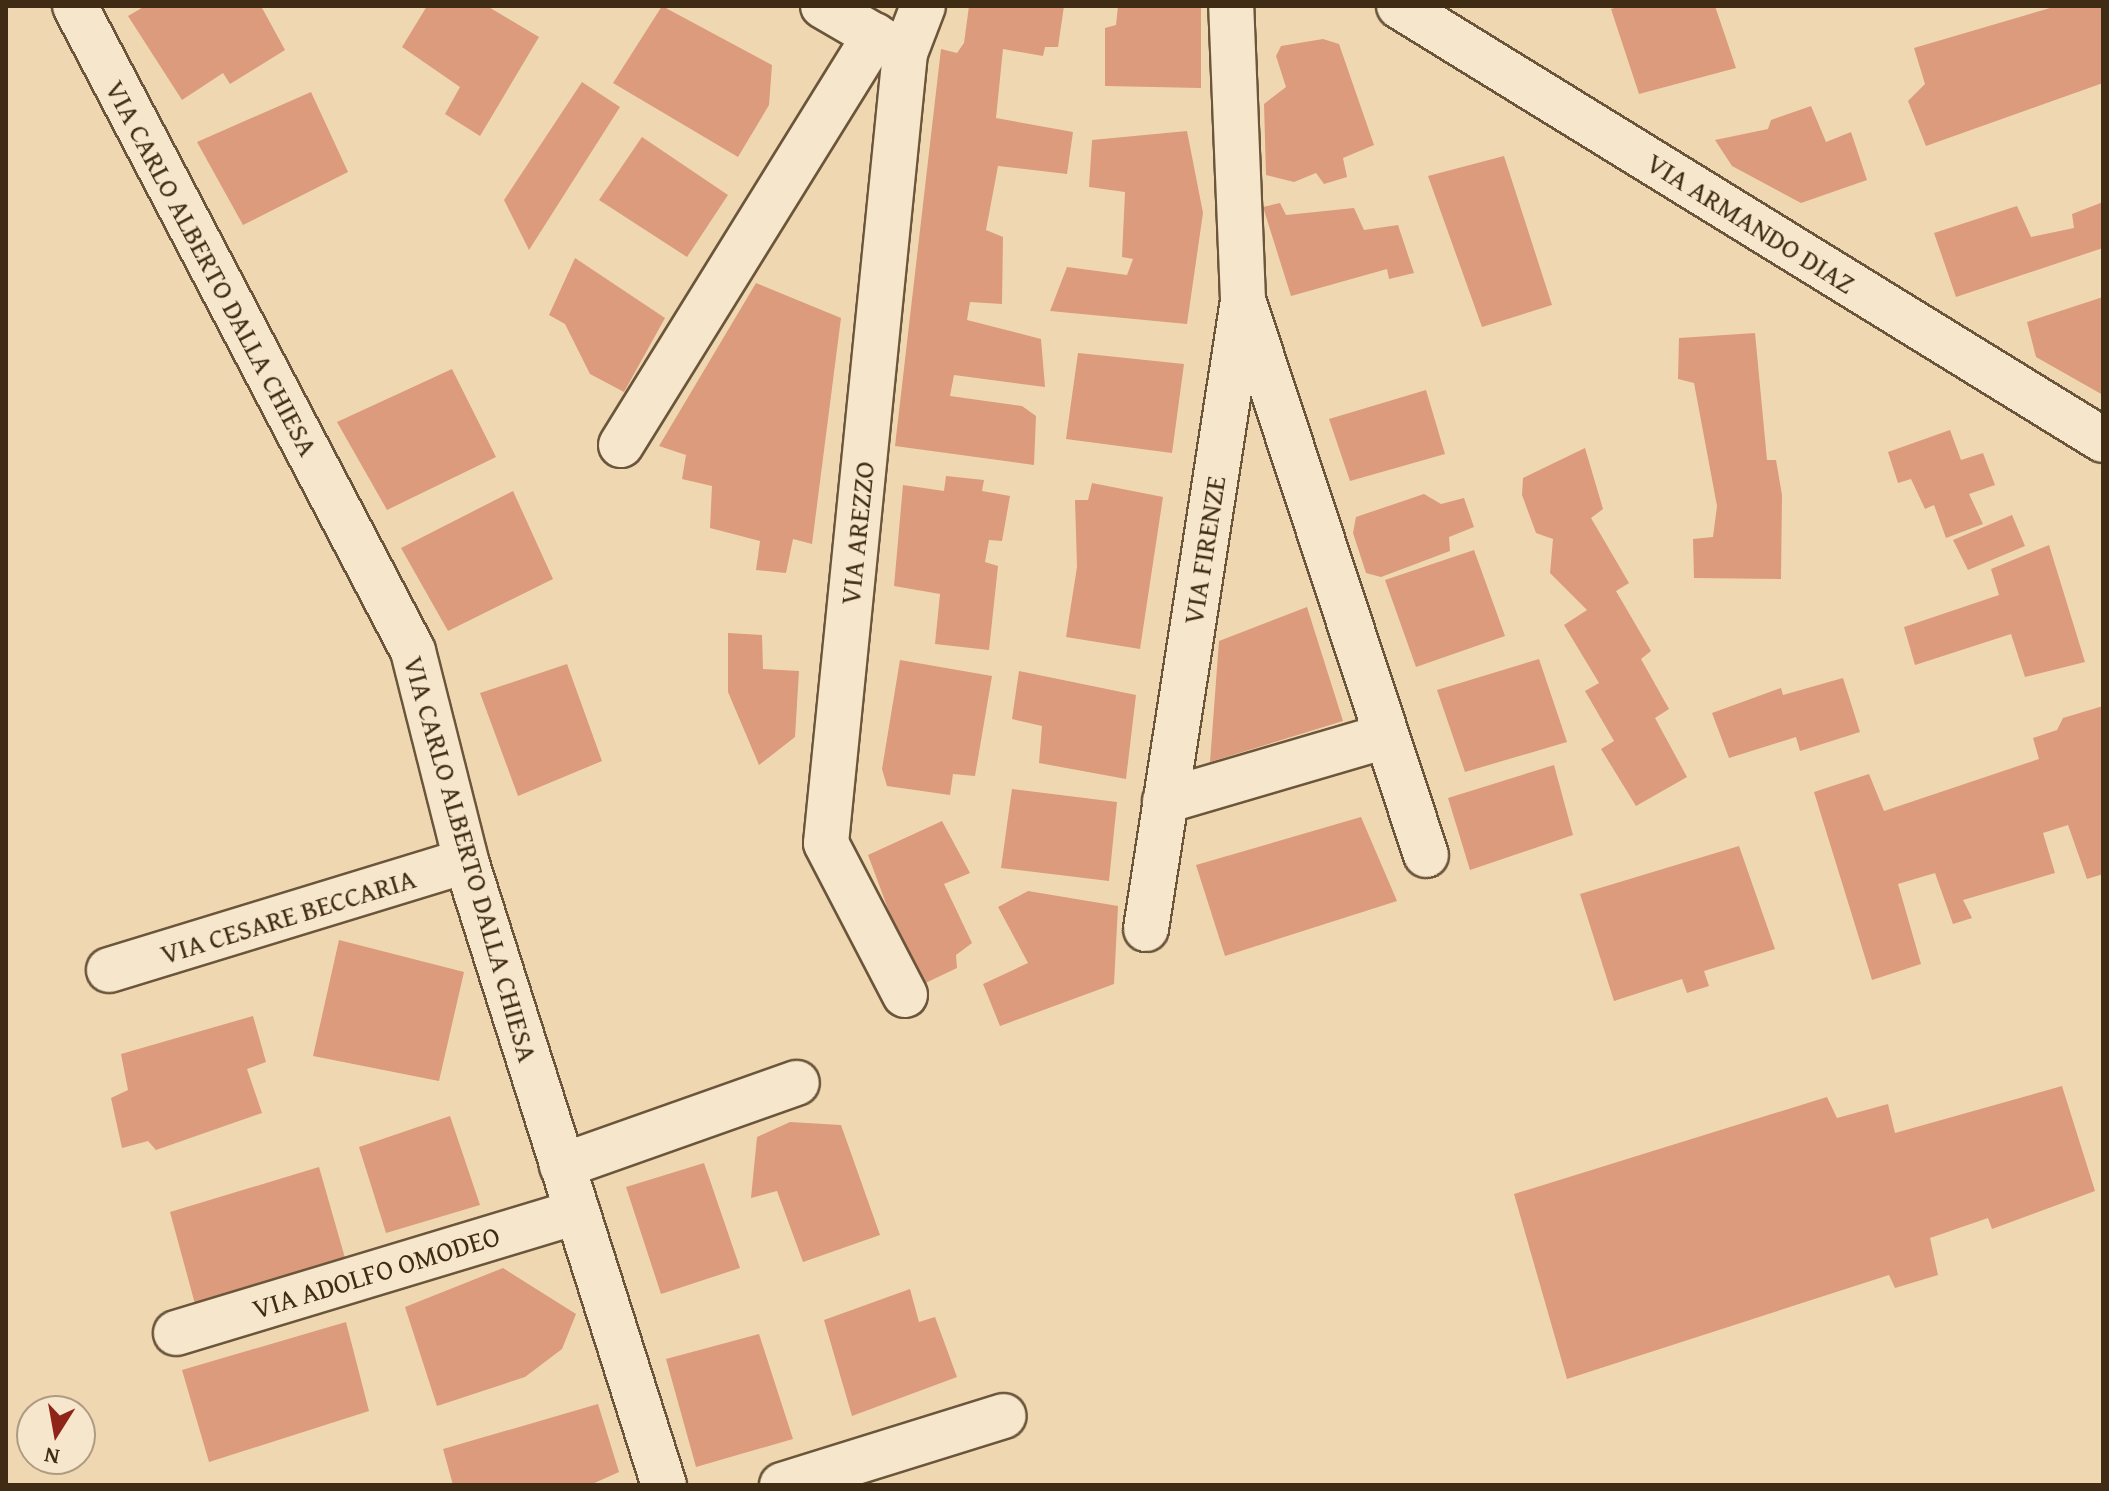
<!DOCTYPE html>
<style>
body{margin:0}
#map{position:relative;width:2109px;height:1491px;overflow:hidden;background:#efd8b1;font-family:"Gentium Book Plus",serif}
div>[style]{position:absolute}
.building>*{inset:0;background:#db9b7c}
.roads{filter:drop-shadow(2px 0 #6c563b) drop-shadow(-2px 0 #6c563b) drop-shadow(0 2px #6c563b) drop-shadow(0 -2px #6c563b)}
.street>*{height:44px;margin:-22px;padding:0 22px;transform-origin:22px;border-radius:22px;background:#f5e6cc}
.secondary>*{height:44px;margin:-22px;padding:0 22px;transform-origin:22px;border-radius:22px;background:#f5e6cc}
span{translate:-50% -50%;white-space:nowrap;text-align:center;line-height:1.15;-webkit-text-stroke:6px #f5e6cc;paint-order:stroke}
.street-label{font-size:28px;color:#402b14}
.frame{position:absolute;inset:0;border:8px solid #402b14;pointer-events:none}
.north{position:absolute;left:16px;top:1395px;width:80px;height:80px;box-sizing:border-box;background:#f5e6cc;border:2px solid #ad9b82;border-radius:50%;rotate:191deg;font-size:22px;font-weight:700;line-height:32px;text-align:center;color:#402b14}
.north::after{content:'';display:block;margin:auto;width:28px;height:36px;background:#8f2418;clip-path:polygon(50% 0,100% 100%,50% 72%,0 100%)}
</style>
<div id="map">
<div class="building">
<div style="clip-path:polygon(145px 6px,261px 6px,285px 50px,230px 84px,223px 73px,182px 100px,128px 16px)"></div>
<div style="clip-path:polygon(427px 6px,487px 6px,539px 37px,480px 136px,445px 114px,460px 87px,402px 47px)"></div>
<div style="clip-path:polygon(662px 6px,772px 65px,769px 105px,738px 157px,613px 83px)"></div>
<div style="clip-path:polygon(969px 6px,1064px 6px,1058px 47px,1045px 47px,1043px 56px,1003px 49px,996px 118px,1073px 132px,1067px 174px,998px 166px,986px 230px,1003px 237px,1002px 304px,970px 302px,967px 320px,1041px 339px,1045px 387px,954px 375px,950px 396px,1022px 406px,1036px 416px,1034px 465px,895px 446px,941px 49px,957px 53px,964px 43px)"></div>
<div style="clip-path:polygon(1118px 6px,1201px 6px,1201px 88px,1105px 86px,1105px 28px,1116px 25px)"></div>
<div style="clip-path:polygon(1621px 6px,1715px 6px,1736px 68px,1639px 94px,1611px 9px)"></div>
<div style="clip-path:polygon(2057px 6px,2103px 6px,2103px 83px,1926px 146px,1908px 101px,1925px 84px,1914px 48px)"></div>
<div style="clip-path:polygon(1323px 39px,1339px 44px,1374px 145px,1343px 158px,1347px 177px,1324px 184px,1316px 173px,1294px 182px,1266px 175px,1264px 104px,1286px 87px,1276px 56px,1281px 46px)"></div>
<div style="clip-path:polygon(582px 82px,620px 107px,529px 250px,504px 200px)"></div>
<div style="clip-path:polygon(311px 92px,348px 172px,243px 225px,197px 142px)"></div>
<div style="clip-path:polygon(1811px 106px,1826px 142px,1851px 132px,1867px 180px,1801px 203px,1732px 166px,1715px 140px,1768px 129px,1771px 120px)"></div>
<div style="clip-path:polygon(1187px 131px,1203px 213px,1187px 324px,1050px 311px,1067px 267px,1127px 275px,1133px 259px,1122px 257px,1125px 192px,1089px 187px,1092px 140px)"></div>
<div style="clip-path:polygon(642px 137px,728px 195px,687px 257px,599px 200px)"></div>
<div style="clip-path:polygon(1504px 156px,1552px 305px,1482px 327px,1428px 176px)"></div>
<div style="clip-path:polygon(2103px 202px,2103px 248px,1956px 297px,1934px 233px,2017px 206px,2031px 237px,2074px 228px,2072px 214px)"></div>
<div style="clip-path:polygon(1280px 203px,1286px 215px,1354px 208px,1364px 230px,1398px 225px,1414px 273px,1389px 279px,1387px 269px,1291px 296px,1263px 207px)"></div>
<div style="clip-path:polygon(575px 258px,665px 318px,624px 392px,590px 374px,565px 324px,549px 315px)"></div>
<div style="clip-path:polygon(756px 283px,841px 318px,812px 544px,793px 539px,786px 573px,756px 570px,760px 541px,710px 528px,712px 486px,682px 479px,686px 455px,659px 446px)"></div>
<div style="clip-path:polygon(2103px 297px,2103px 395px,2036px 357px,2027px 322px)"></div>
<div style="clip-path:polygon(1755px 333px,1767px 460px,1776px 460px,1782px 495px,1781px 579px,1694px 578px,1693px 539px,1713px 537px,1717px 506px,1694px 383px,1678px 379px,1679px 338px)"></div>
<div style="clip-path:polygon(1078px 353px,1184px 364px,1172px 453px,1066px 439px)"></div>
<div style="clip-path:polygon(452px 369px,496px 457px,387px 510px,337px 422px)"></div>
<div style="clip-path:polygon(1426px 390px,1445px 454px,1350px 481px,1329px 419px)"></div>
<div style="clip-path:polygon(1950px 430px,1961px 460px,1983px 453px,1995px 485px,1969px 494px,1983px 524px,1946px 538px,1934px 505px,1925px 509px,1911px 479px,1898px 483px,1888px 452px)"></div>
<div style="clip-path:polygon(1585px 448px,1603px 509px,1591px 518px,1629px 583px,1616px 591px,1651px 651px,1641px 659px,1669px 709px,1655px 718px,1687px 777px,1636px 806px,1601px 749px,1614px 741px,1585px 691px,1599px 683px,1564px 625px,1587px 610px,1550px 573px,1553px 539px,1536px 533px,1522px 495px,1523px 478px)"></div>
<div style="clip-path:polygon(946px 476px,984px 480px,982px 491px,1010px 496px,1002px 541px,989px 540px,985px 562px,998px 566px,989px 650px,935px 644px,940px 594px,894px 586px,903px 485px,944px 491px)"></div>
<div style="clip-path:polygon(1092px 483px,1163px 497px,1140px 649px,1066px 637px,1077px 567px,1075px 500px,1088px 500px)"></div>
<div style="clip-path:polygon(513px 491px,553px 579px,448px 631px,401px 548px)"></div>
<div style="clip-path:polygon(1424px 494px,1441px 504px,1464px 498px,1474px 527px,1449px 537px,1450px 551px,1381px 577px,1366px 573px,1353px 533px,1356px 517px)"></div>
<div style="clip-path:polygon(2012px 515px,2025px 546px,1968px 570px,1953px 540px)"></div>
<div style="clip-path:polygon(2049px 545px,2085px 662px,2025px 677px,2011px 634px,1915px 665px,1904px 627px,1999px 595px,1991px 569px)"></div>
<div style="clip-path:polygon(1474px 550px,1505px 636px,1416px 667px,1385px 580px)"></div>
<div style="clip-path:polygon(1307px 607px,1343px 721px,1210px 762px,1219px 641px)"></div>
<div style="clip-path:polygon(728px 633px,762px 635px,763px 669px,799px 671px,795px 737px,759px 765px,728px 692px)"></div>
<div style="clip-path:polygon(1539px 659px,1567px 742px,1465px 772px,1437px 690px)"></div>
<div style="clip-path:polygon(900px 660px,992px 676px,975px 776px,953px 774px,950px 795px,887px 786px,882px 769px)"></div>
<div style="clip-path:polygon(567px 664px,602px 761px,518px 796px,480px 693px)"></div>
<div style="clip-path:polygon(1019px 671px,1136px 695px,1126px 779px,1039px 763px,1042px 726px,1012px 719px)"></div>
<div style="clip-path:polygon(1843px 678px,1860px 732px,1800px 751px,1796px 737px,1729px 758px,1712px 713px,1781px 688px,1783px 695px)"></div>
<div style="clip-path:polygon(2103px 706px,2103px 874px,2087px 879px,2068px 825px,2043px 833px,2055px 873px,1963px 900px,1972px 918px,1953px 924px,1935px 873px,1898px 884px,1921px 964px,1872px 980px,1814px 792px,1869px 774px,1884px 811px,2039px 759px,2033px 738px,2057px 730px,2063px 718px)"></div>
<div style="clip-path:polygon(1554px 765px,1573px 835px,1470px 870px,1448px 798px)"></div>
<div style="clip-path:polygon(1012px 789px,1117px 802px,1109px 881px,1001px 868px)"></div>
<div style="clip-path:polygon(1361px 817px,1397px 901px,1225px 956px,1196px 865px)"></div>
<div style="clip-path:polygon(942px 821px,970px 873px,944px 884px,972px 943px,956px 955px,957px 968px,917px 987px,868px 855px)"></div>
<div style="clip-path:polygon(1739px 846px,1775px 949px,1704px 971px,1709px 986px,1687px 993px,1682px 979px,1614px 1001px,1580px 894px)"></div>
<div style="clip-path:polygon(1028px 891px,1118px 906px,1114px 984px,1000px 1026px,983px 984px,1028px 963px,998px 907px)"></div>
<div style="clip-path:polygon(339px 940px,464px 972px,439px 1081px,313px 1056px)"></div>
<div style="clip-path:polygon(253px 1016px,266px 1062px,247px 1069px,262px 1113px,156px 1150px,148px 1141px,122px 1148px,111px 1098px,128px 1090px,121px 1054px)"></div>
<div style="clip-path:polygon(2062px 1086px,2095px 1191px,1992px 1229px,1988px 1218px,1930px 1238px,1938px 1275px,1895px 1288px,1889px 1275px,1567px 1379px,1514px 1194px,1827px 1097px,1837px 1118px,1888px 1104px,1895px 1133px)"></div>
<div style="clip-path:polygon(450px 1116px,480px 1205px,386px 1233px,359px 1147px)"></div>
<div style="clip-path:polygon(790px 1122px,841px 1125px,880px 1235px,803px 1262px,777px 1191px,751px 1198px,757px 1137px)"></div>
<div style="clip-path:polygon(704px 1163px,740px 1268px,661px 1294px,626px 1187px)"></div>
<div style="clip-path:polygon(319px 1167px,345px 1258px,195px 1304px,170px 1212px)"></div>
<div style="clip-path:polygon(503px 1268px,576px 1314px,562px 1349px,525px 1377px,437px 1406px,405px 1307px)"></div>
<div style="clip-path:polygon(910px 1289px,919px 1322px,935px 1317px,957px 1377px,852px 1416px,824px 1320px)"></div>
<div style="clip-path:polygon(346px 1322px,369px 1411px,209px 1462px,182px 1370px)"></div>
<div style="clip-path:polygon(759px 1334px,793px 1439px,696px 1467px,666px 1359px)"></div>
<div style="clip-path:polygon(598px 1404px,619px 1472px,590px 1485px,453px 1485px,443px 1449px)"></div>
</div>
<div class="roads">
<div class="street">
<div style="left:75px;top:6px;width:728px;rotate:62.34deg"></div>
<div style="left:413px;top:651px;width:217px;rotate:75.8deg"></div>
<div style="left:466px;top:861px;width:655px;rotate:72.4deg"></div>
<div style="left:823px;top:6px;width:88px;rotate:30.1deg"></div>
<div style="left:1245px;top:306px;width:578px;rotate:71.75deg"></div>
<div style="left:621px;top:445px;width:482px;rotate:-58.2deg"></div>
<div style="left:1165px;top:801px;width:230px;rotate:-16.4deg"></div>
<div style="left:1146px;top:929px;width:636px;rotate:-81.23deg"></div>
<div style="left:1243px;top:300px;width:294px;rotate:-92.3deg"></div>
<div style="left:109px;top:970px;width:373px;rotate:-17deg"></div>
<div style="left:905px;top:995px;width:171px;rotate:-117.5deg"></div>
<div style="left:826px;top:843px;width:794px;rotate:-84.29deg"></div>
<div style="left:905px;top:53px;width:50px;rotate:-69deg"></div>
<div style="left:562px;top:1166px;width:249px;rotate:-19.5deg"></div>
<div style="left:176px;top:1333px;width:419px;rotate:-16.8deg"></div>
<div style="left:782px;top:1485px;width:232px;rotate:-17.3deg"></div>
</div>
<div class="secondary">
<div style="left:1399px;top:6px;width:827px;rotate:31.65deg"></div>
</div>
</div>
<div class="street-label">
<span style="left:1751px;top:223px;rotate:32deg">VIA ARMANDO DIAZ</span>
<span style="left:212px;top:268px;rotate:62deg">VIA CARLO ALBERTO DALLA CHIESA</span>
<span style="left:857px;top:533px;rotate:-84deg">VIA AREZZO</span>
<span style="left:1204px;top:550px;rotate:-81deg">VIA FIRENZE</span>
<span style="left:471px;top:859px;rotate:74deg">VIA CARLO ALBERTO DALLA CHIESA</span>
<span style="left:288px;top:916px;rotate:-17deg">VIA CESARE BECCARIA</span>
<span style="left:376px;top:1272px;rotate:-17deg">VIA ADOLFO OMODEO</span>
</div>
<div class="frame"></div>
<div class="north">N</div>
</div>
